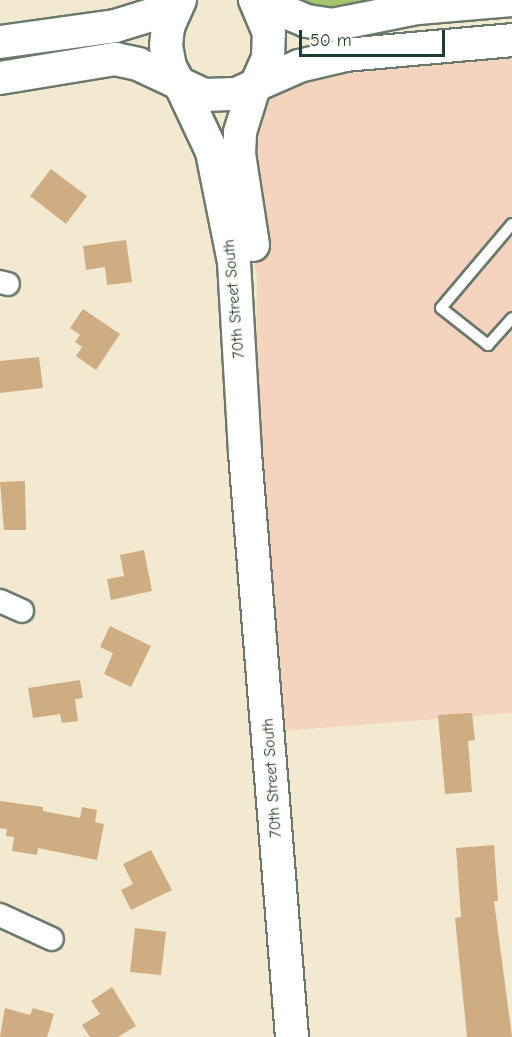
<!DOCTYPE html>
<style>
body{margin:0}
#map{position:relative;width:512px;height:1037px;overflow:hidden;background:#f2e9d0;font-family:"Comic Neue",sans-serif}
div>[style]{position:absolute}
.built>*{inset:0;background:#f4d4bf}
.green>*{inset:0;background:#a5c46c}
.building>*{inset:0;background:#cfad83}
.roads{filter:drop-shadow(2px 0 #69796b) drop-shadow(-2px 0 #69796b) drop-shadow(0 2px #69796b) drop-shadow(0 -2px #69796b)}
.lane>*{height:10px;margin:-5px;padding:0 5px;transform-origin:5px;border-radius:5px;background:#fff}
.street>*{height:22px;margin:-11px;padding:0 11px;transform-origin:11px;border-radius:11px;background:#fff}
.secondary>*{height:32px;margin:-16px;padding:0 16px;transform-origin:16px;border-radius:16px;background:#fff}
span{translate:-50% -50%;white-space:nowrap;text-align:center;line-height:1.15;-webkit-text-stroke:4.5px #fdfcf7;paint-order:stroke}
.street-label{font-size:16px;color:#1f3d34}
.scale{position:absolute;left:299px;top:30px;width:146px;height:27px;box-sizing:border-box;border:3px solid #1f3d34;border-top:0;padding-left:8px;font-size:18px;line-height:21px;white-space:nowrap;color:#1f3d34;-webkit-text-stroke:4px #fdfcf7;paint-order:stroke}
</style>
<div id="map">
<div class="built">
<div style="clip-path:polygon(512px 53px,512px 713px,268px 732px,255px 440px,257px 279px,239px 154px,256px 85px)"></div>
</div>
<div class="green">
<div style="clip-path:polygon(289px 0,385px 0,332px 12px)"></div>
</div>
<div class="building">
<div style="clip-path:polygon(51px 169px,87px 196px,66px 224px,30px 196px)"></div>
<div style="clip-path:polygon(126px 240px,132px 282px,107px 285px,105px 267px,86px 270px,83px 246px)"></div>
<div style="clip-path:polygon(83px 309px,120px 334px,96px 370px,76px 356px,82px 347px,75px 342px,80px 335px,70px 328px)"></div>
<div style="clip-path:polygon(39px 357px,43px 388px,0 393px,0 361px)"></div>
<div style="clip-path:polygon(25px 481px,26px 530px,4px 530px,0 482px)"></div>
<div style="clip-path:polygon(144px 550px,152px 591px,111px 600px,107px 579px,124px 576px,120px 555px)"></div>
<div style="clip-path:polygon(110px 626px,151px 646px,131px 687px,104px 674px,113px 653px,100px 647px)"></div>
<div style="clip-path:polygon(80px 680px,83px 698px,75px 699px,78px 721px,62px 723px,60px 714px,33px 718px,28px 688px)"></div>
<div style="clip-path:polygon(472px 713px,475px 740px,468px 741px,472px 792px,445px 794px,438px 715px)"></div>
<div style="clip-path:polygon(0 801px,43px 807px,43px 811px,80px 818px,82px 807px,97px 810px,95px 822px,104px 824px,97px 860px,38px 848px,37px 855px,12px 851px,14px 837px,6px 836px,7px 829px,0 828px)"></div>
<div style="clip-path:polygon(494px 845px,498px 901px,494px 901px,512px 1037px,467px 1037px,455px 918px,461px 917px,456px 848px)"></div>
<div style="clip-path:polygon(151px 850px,172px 890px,131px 910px,121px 890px,133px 884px,123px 864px)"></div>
<div style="clip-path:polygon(135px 928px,166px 932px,161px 975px,130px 972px)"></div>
<div style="clip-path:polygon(112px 987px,136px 1026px,118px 1037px,90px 1037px,82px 1025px,100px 1014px,91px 1001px)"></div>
<div style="clip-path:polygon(5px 1008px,30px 1015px,33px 1008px,54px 1014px,47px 1037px,0 1037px)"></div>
</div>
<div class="roads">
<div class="lane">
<div style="left:512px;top:224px;width:110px;rotate:130.2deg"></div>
<div style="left:441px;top:308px;width:60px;rotate:38.2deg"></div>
<div style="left:488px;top:345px;width:36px;rotate:-48deg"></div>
</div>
<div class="street">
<div style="left:0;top:282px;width:8px;rotate:14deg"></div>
<div style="left:0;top:601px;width:24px;rotate:24deg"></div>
<div style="left:0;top:915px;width:57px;rotate:24.8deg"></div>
</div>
<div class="secondary">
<div style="left:180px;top:0;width:30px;rotate:114deg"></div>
<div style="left:168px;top:27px;width:19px;rotate:96deg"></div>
<div style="left:166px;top:46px;width:21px;rotate:79deg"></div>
<div style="left:170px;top:67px;width:21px;rotate:61deg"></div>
<div style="left:257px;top:0;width:54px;rotate:22.8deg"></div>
<div style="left:307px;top:21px;width:25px;rotate:9deg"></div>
<div style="left:332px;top:25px;width:88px;rotate:-11.2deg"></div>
<div style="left:418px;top:8px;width:94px;rotate:-4.9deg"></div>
<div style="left:0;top:42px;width:116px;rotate:-7.9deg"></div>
<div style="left:115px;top:26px;width:39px;rotate:-17deg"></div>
<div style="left:152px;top:15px;width:31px;rotate:-29deg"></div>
<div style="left:0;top:78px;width:117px;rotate:-9.4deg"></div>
<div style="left:115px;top:59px;width:24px;rotate:12deg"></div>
<div style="left:138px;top:64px;width:73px;rotate:25.2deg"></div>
<div style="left:204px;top:95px;width:32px;rotate:-2deg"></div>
<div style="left:236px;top:94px;width:22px;rotate:-24deg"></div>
<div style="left:256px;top:85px;width:30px;rotate:-66deg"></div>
<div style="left:268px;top:58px;width:25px;rotate:-88deg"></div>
<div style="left:269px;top:33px;width:36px;rotate:-113deg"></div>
<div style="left:256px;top:85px;width:47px;rotate:-23.8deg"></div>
<div style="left:299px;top:66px;width:47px;rotate:-13.4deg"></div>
<div style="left:345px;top:55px;width:168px;rotate:-5.1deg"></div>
<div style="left:181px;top:86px;width:73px;rotate:64.8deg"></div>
<div style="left:212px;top:152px;width:112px;rotate:78.7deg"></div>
<div style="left:234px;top:262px;width:191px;rotate:86.7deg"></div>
<div style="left:245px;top:453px;width:586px;rotate:85.4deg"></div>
<div style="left:253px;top:245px;width:92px;rotate:-98.7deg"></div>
<div style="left:239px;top:154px;width:22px;rotate:-87deg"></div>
<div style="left:240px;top:132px;width:50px;rotate:-72.6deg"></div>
</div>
</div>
<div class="street-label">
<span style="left:234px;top:299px;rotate:-95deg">70th Street South</span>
<span style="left:272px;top:778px;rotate:-94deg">70th Street South</span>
</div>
<div class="scale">50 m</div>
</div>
